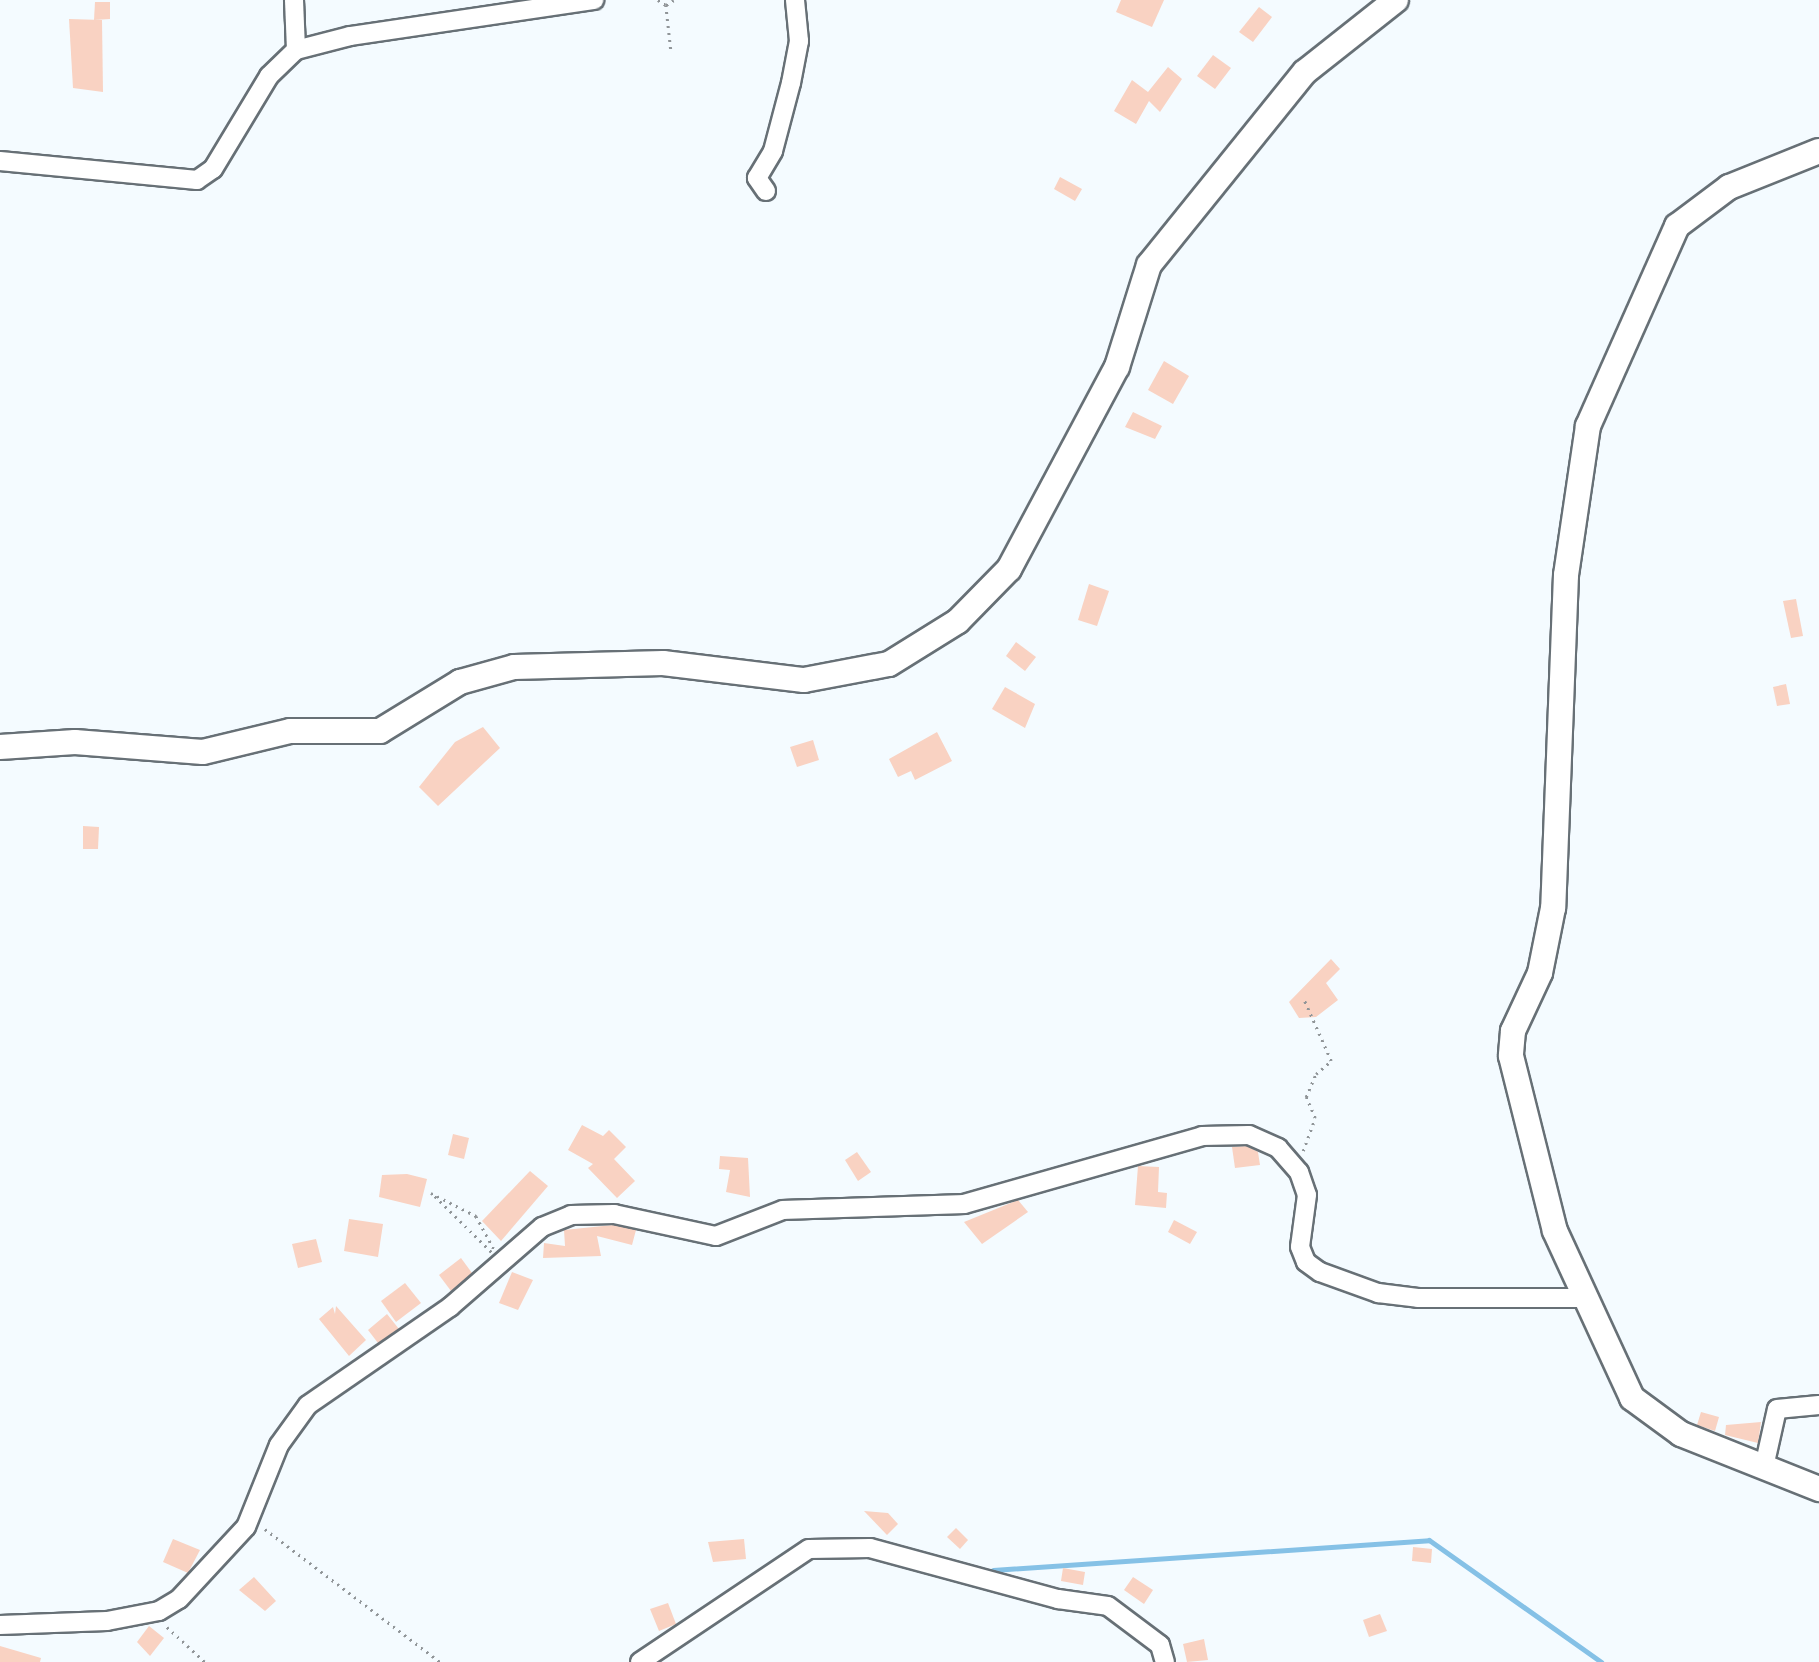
<!DOCTYPE html>
<style>
body{margin:0}
#map{position:relative;width:1819px;height:1662px;overflow:hidden;background:#f4fbff;font-family:"Source Serif 4",serif}
div>[style]{position:absolute}
.stream>*{height:5px;margin:-2.5px;padding:0 2.5px;transform-origin:2.5px;border-radius:2.5px;background:#85c1e6}
.building>*{inset:0;background:#f9d2c2}
.path>*{height:2.5px;margin-top:-1.25px;transform-origin:0;background:repeating-linear-gradient(90deg,#909598 0 2px,transparent 0 7px)}
.roads{filter:drop-shadow(2px 0 #677076) drop-shadow(-2px 0 #677076) drop-shadow(0 2px #677076) drop-shadow(0 -2px #677076)}
.street>*{height:18px;margin:-9px;padding:0 9px;transform-origin:9px;border-radius:9px;background:#fff}
.secondary>*{height:24px;margin:-12px;padding:0 12px;transform-origin:12px;border-radius:12px;background:#fff}
span{translate:-50% -50%;white-space:nowrap;text-align:center;line-height:1.15;-webkit-text-stroke:7px #fff;paint-order:stroke}
</style>
<div id="map">
<div class="stream">
<div style="left:993px;top:1570px;width:437px;rotate:-3.9deg"></div>
<div style="left:1429px;top:1540px;width:211px;rotate:35.3deg"></div>
</div>
<div class="building">
<div style="clip-path:polygon(1121px 0,1164px 0,1152px 27px,1116px 12px)"></div>
<div style="clip-path:polygon(95px 2px,110px 2px,110px 19px,94px 20px)"></div>
<div style="clip-path:polygon(1259px 7px,1272px 17px,1253px 42px,1239px 32px)"></div>
<div style="clip-path:polygon(69px 19px,102px 20px,103px 92px,73px 88px)"></div>
<div style="clip-path:polygon(1213px 55px,1231px 68px,1215px 89px,1197px 76px)"></div>
<div style="clip-path:polygon(1168px 67px,1182px 79px,1160px 112px,1149px 101px,1136px 124px,1114px 111px,1132px 80px,1148px 92px)"></div>
<div style="clip-path:polygon(1060px 177px,1082px 189px,1075px 201px,1054px 189px)"></div>
<div style="clip-path:polygon(1164px 361px,1189px 376px,1173px 404px,1148px 390px)"></div>
<div style="clip-path:polygon(1133px 412px,1162px 426px,1155px 439px,1125px 427px)"></div>
<div style="clip-path:polygon(1089px 584px,1109px 591px,1097px 626px,1078px 620px)"></div>
<div style="clip-path:polygon(1796px 599px,1803px 636px,1791px 638px,1783px 601px)"></div>
<div style="clip-path:polygon(1016px 642px,1036px 657px,1025px 671px,1006px 656px)"></div>
<div style="clip-path:polygon(1786px 684px,1790px 704px,1777px 706px,1773px 687px)"></div>
<div style="clip-path:polygon(1005px 687px,1035px 704px,1025px 728px,992px 709px)"></div>
<div style="clip-path:polygon(483px 727px,500px 748px,438px 806px,419px 787px,455px 742px)"></div>
<div style="clip-path:polygon(937px 732px,952px 761px,915px 780px,911px 771px,898px 777px,889px 759px)"></div>
<div style="clip-path:polygon(813px 740px,819px 760px,797px 767px,790px 747px)"></div>
<div style="clip-path:polygon(83px 826px,99px 827px,98px 849px,83px 849px)"></div>
<div style="clip-path:polygon(1331px 959px,1340px 969px,1326px 983px,1338px 1000px,1316px 1017px,1299px 1018px,1289px 1002px)"></div>
<div style="clip-path:polygon(582px 1125px,603px 1136px,609px 1130px,626px 1147px,614px 1159px,635px 1181px,617px 1198px,588px 1168px,593px 1164px,568px 1150px)"></div>
<div style="clip-path:polygon(453px 1134px,469px 1138px,464px 1159px,448px 1155px)"></div>
<div style="clip-path:polygon(1247px 1146px,1258px 1152px,1260px 1165px,1235px 1168px,1232px 1147px)"></div>
<div style="clip-path:polygon(857px 1152px,871px 1172px,858px 1181px,845px 1160px)"></div>
<div style="clip-path:polygon(720px 1156px,748px 1158px,750px 1197px,726px 1192px,730px 1170px,719px 1169px)"></div>
<div style="clip-path:polygon(1138px 1166px,1159px 1167px,1158px 1192px,1167px 1193px,1166px 1208px,1135px 1205px)"></div>
<div style="clip-path:polygon(530px 1171px,548px 1186px,501px 1241px,482px 1221px)"></div>
<div style="clip-path:polygon(407px 1174px,427px 1179px,420px 1207px,379px 1197px,382px 1175px)"></div>
<div style="clip-path:polygon(1018px 1200px,1028px 1212px,982px 1244px,964px 1222px)"></div>
<div style="clip-path:polygon(349px 1219px,383px 1224px,378px 1257px,344px 1251px)"></div>
<div style="clip-path:polygon(1174px 1220px,1197px 1232px,1190px 1244px,1168px 1232px)"></div>
<div style="clip-path:polygon(613px 1225px,636px 1230px,632px 1245px,597px 1236px,601px 1256px,543px 1258px,544px 1243px,565px 1246px,564px 1230px)"></div>
<div style="clip-path:polygon(316px 1239px,322px 1262px,298px 1268px,292px 1244px)"></div>
<div style="clip-path:polygon(461px 1258px,472px 1273px,451px 1291px,439px 1275px)"></div>
<div style="clip-path:polygon(512px 1272px,533px 1280px,518px 1310px,499px 1303px)"></div>
<div style="clip-path:polygon(405px 1283px,421px 1303px,396px 1322px,381px 1301px)"></div>
<div style="clip-path:polygon(336px 1306px,366px 1340px,349px 1356px,319px 1319px,333px 1307px,335px 1314px)"></div>
<div style="clip-path:polygon(387px 1314px,399px 1329px,378px 1343px,368px 1330px)"></div>
<div style="clip-path:polygon(1701px 1412px,1719px 1417px,1715px 1431px,1697px 1425px)"></div>
<div style="clip-path:polygon(1761px 1422px,1758px 1443px,1725px 1435px,1726px 1425px)"></div>
<div style="clip-path:polygon(864px 1511px,888px 1513px,898px 1524px,887px 1535px)"></div>
<div style="clip-path:polygon(956px 1528px,968px 1540px,960px 1549px,947px 1537px)"></div>
<div style="clip-path:polygon(173px 1539px,200px 1550px,188px 1573px,163px 1562px)"></div>
<div style="clip-path:polygon(744px 1539px,746px 1559px,713px 1562px,708px 1542px)"></div>
<div style="clip-path:polygon(1413px 1547px,1432px 1549px,1431px 1563px,1412px 1561px)"></div>
<div style="clip-path:polygon(1063px 1568px,1085px 1572px,1083px 1585px,1061px 1581px)"></div>
<div style="clip-path:polygon(254px 1577px,276px 1601px,265px 1611px,239px 1590px)"></div>
<div style="clip-path:polygon(1133px 1577px,1153px 1590px,1144px 1604px,1124px 1590px)"></div>
<div style="clip-path:polygon(668px 1603px,676px 1624px,659px 1631px,650px 1609px)"></div>
<div style="clip-path:polygon(1380px 1614px,1387px 1631px,1369px 1637px,1363px 1620px)"></div>
<div style="clip-path:polygon(149px 1626px,164px 1638px,150px 1656px,137px 1642px)"></div>
<div style="clip-path:polygon(1204px 1639px,1208px 1660px,1187px 1662px,1183px 1644px)"></div>
<div style="clip-path:polygon(0 1646px,41px 1658px,40px 1662px,0 1662px)"></div>
</div>
<div class="path">
<div style="left:658px;top:0;width:9px;rotate:32deg"></div>
<div style="left:666px;top:5px;width:45px;rotate:83.7deg"></div>
<div style="left:666px;top:5px;width:9px;rotate:-32deg"></div>
<div style="left:1303px;top:1151px;width:35px;rotate:-70deg"></div>
<div style="left:1315px;top:1118px;width:23px;rotate:-113deg"></div>
<div style="left:1306px;top:1097px;width:25px;rotate:-67deg"></div>
<div style="left:1316px;top:1074px;width:20px;rotate:-41deg"></div>
<div style="left:1331px;top:1061px;width:67px;rotate:-113.9deg"></div>
<div style="left:431px;top:1193px;width:51px;rotate:27.1deg"></div>
<div style="left:476px;top:1216px;width:52px;rotate:61.5deg"></div>
<div style="left:501px;top:1262px;width:98px;rotate:-135.4deg"></div>
<div style="left:265px;top:1529px;width:220px;rotate:37.2deg"></div>
<div style="left:167px;top:1627px;width:52px;rotate:42.6deg"></div>
</div>
<div class="roads">
<div class="street">
<div style="left:294px;top:0;width:50px;rotate:87.7deg"></div>
<div style="left:0;top:161px;width:198px;rotate:5.5deg"></div>
<div style="left:197px;top:180px;width:19px;rotate:-35deg"></div>
<div style="left:213px;top:169px;width:109px;rotate:-58.9deg"></div>
<div style="left:269px;top:76px;width:37px;rotate:-44deg"></div>
<div style="left:296px;top:50px;width:56px;rotate:-14.5deg"></div>
<div style="left:350px;top:36px;width:247px;rotate:-8.4deg"></div>
<div style="left:766px;top:191px;width:16px;rotate:-125deg"></div>
<div style="left:757px;top:178px;width:31px;rotate:-59deg"></div>
<div style="left:773px;top:151px;width:70px;rotate:-75.2deg"></div>
<div style="left:791px;top:83px;width:43px;rotate:-79.2deg"></div>
<div style="left:799px;top:41px;width:41px;rotate:-95.6deg"></div>
<div style="left:1764px;top:1467px;width:59px;rotate:-77.4deg"></div>
<div style="left:1777px;top:1409px;width:42px;rotate:-5.4deg"></div>
<div style="left:0;top:1625px;width:107px;rotate:-2.1deg"></div>
<div style="left:107px;top:1621px;width:53px;rotate:-10.9deg"></div>
<div style="left:159px;top:1611px;width:23px;rotate:-31deg"></div>
<div style="left:179px;top:1599px;width:98px;rotate:-47.1deg"></div>
<div style="left:246px;top:1527px;width:88px;rotate:-68.1deg"></div>
<div style="left:279px;top:1445px;width:49px;rotate:-54.1deg"></div>
<div style="left:308px;top:1405px;width:173px;rotate:-34.6deg"></div>
<div style="left:450px;top:1307px;width:122px;rotate:-41deg"></div>
<div style="left:542px;top:1227px;width:31px;rotate:-22deg"></div>
<div style="left:571px;top:1215px;width:43px;rotate:-1.3deg"></div>
<div style="left:614px;top:1214px;width:104px;rotate:12.2deg"></div>
<div style="left:716px;top:1236px;width:72px;rotate:-21.2deg"></div>
<div style="left:783px;top:1210px;width:181px;rotate:-1.9deg"></div>
<div style="left:964px;top:1204px;width:248px;rotate:-15.9deg"></div>
<div style="left:1202px;top:1136px;width:47px;rotate:-1.2deg"></div>
<div style="left:1249px;top:1135px;width:32px;rotate:24deg"></div>
<div style="left:1278px;top:1148px;width:32px;rotate:49deg"></div>
<div style="left:1299px;top:1172px;width:24px;rotate:71deg"></div>
<div style="left:1307px;top:1195px;width:52px;rotate:97.7deg"></div>
<div style="left:1300px;top:1247px;width:16px;rotate:68deg"></div>
<div style="left:1306px;top:1262px;width:17px;rotate:36deg"></div>
<div style="left:1320px;top:1272px;width:62px;rotate:19.9deg"></div>
<div style="left:1378px;top:1293px;width:40px;rotate:7.1deg"></div>
<div style="left:1418px;top:1298px;width:164px"></div>
<div style="left:640px;top:1662px;width:203px;rotate:-33.8deg"></div>
<div style="left:809px;top:1549px;width:61px;rotate:-0.9deg"></div>
<div style="left:870px;top:1548px;width:195px;rotate:15.2deg"></div>
<div style="left:1058px;top:1599px;width:50px;rotate:8deg"></div>
<div style="left:1108px;top:1606px;width:65px;rotate:36.9deg"></div>
<div style="left:1160px;top:1645px;width:18px;rotate:74deg"></div>
</div>
<div class="secondary">
<div style="left:1819px;top:151px;width:97px;rotate:158.2deg"></div>
<div style="left:1729px;top:187px;width:65px;rotate:143.1deg"></div>
<div style="left:1677px;top:226px;width:219px;rotate:114deg"></div>
<div style="left:1588px;top:426px;width:151px;rotate:98.4deg"></div>
<div style="left:1566px;top:575px;width:333px;rotate:92.2deg"></div>
<div style="left:1553px;top:908px;width:66px;rotate:101.3deg"></div>
<div style="left:1540px;top:973px;width:64px;rotate:115deg"></div>
<div style="left:1513px;top:1031px;width:25px;rotate:95deg"></div>
<div style="left:1511px;top:1056px;width:180px;rotate:75.9deg"></div>
<div style="left:1555px;top:1231px;width:184px;rotate:65.2deg"></div>
<div style="left:1632px;top:1398px;width:61px;rotate:36.3deg"></div>
<div style="left:1681px;top:1434px;width:149px;rotate:21.7deg"></div>
<div style="left:0;top:747px;width:75px;rotate:-3.8deg"></div>
<div style="left:75px;top:742px;width:128px;rotate:4.5deg"></div>
<div style="left:203px;top:752px;width:89px;rotate:-13.6deg"></div>
<div style="left:290px;top:731px;width:90px"></div>
<div style="left:380px;top:731px;width:94px;rotate:-31.5deg"></div>
<div style="left:460px;top:682px;width:56px;rotate:-15.5deg"></div>
<div style="left:514px;top:667px;width:149px;rotate:-1.5deg"></div>
<div style="left:663px;top:663px;width:142px;rotate:6.9deg"></div>
<div style="left:804px;top:680px;width:86px;rotate:-10.7deg"></div>
<div style="left:889px;top:664px;width:81px;rotate:-31.9deg"></div>
<div style="left:958px;top:621px;width:73px;rotate:-45.6deg"></div>
<div style="left:1009px;top:569px;width:229px;rotate:-61.9deg"></div>
<div style="left:1117px;top:367px;width:107px;rotate:-72.6deg"></div>
<div style="left:1149px;top:265px;width:248px;rotate:-51.1deg"></div>
<div style="left:1305px;top:72px;width:116px;rotate:-38.4deg"></div>
</div>
</div>
</div>
